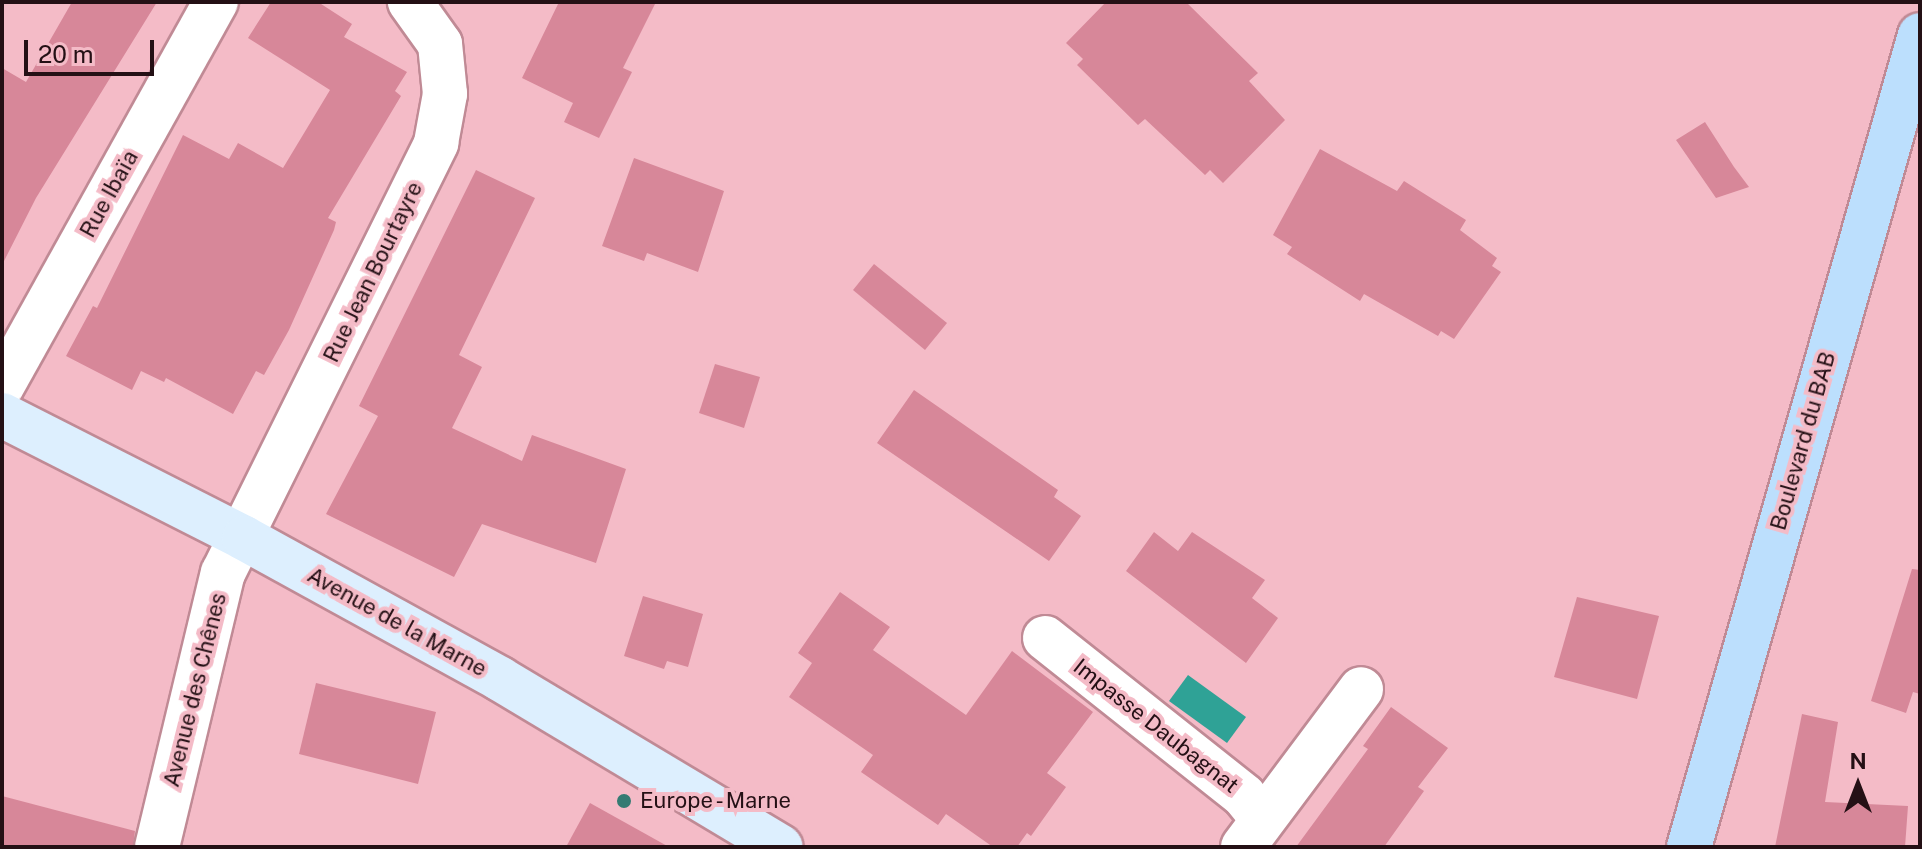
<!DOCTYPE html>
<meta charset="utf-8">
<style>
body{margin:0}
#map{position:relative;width:1922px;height:849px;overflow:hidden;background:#f4bbc7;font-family:"Public Sans",sans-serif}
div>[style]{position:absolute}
.water>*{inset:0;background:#2fa296}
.building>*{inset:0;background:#d78799}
.roads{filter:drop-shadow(2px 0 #c08a95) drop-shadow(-2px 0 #c08a95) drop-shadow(0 2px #c08a95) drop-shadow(0 -2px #c08a95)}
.street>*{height:44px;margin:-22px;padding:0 22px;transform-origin:22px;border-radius:22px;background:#fff}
.secondary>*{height:44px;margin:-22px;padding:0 22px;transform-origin:22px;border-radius:22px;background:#ddeffe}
.primary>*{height:44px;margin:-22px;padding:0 22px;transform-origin:22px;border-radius:22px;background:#bcdffd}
.dots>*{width:22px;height:22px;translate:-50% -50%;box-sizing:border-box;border:4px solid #f4bbc7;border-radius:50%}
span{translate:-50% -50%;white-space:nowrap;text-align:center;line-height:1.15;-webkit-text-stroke:8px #f4bbc7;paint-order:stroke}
.street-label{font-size:22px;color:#241015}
.poi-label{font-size:22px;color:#241015}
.left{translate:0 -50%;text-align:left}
.frame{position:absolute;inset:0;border:4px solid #241015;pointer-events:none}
.north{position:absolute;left:1818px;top:745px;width:80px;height:80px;-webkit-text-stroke:6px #f4bbc7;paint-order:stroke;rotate:0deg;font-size:22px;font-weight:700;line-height:32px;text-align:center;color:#241015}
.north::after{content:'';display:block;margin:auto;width:28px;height:36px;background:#241015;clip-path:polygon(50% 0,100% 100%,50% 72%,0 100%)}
.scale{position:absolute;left:24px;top:40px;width:130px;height:36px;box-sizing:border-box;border:4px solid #241015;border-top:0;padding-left:10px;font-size:24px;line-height:28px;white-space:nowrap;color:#241015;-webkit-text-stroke:6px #f4bbc7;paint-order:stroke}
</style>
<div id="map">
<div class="water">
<div style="clip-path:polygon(1188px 675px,1246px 717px,1227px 743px,1169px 701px)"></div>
</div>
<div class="building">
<div style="clip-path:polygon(72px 2px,157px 2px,36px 198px,2px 265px,2px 68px,26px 82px)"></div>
<div style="clip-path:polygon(271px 2px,318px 2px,352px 24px,344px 37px,407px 72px,395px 91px,401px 96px,328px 218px,336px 222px,334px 230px,289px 330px,264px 375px,256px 371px,233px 414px,166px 378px,164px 382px,141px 371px,132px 390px,66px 356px,93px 306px,97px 308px,183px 135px,229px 159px,238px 143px,283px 168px,330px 90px,248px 38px)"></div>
<div style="clip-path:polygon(559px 2px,656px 2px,623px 68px,632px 72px,599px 138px,564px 122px,573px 103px,522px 78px)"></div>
<div style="clip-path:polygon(1106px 2px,1186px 2px,1258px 73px,1249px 81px,1285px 120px,1223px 183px,1210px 170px,1205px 175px,1145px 119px,1138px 125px,1077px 65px,1083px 59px,1066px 43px)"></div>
<div style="clip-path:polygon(1705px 122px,1734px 167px,1749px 187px,1716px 198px,1676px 140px)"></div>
<div style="clip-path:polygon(1320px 149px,1397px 191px,1404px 181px,1466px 220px,1460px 230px,1497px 258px,1492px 266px,1501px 272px,1454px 339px,1441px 331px,1438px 336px,1364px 294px,1360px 301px,1287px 254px,1292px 247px,1273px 235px)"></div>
<div style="clip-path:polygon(634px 158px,724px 191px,698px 272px,647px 253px,644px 261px,602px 246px)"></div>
<div style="clip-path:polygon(476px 170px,535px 198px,459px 355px,482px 367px,452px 428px,522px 461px,532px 435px,626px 469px,596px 563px,482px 524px,454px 577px,326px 514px,378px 416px,359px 406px)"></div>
<div style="clip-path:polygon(874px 264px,947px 323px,925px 350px,853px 290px)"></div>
<div style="clip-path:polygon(715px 364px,760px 377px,744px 428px,699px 413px)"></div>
<div style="clip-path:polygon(914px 390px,1058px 490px,1054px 497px,1081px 516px,1049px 561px,877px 443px)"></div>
<div style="clip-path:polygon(1154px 532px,1178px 551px,1192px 532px,1265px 580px,1252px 598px,1278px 618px,1246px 663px,1126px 571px)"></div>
<div style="clip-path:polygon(1912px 569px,1920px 570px,1920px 694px,1913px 692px,1906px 713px,1871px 701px)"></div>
<div style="clip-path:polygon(840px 592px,890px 627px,873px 650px,966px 715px,1012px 651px,1093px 712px,1047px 773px,1066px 787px,1031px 836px,1027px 833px,1017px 847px,993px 847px,946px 814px,938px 825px,861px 772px,873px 755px,789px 697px,812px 663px,798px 653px)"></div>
<div style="clip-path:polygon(643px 596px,703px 614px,688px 667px,667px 661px,664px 669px,624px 656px)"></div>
<div style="clip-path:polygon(1577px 597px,1659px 616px,1637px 699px,1554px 677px)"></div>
<div style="clip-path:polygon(316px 683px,436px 712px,418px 784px,299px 754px)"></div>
<div style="clip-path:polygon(1391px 707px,1448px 748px,1418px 787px,1424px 791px,1384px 847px,1296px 847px,1368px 749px,1363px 746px)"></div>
<div style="clip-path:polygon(1802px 714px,1838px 722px,1825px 802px,1908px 806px,1905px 847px,1775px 847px)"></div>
<div style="clip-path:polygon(2px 796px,135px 831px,133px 847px,2px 847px)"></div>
<div style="clip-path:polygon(590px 803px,669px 847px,566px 847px)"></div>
</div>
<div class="roads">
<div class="street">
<div style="left:2px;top:386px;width:440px;rotate:-60.9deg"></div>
<div style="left:1045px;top:638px;width:254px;rotate:38.4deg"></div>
<div style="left:1244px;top:796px;width:28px;rotate:51deg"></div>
<div style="left:157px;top:847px;width:282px;rotate:-76.5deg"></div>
<div style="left:223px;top:573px;width:480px;rotate:-63.6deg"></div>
<div style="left:436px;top:143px;width:50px;rotate:-79.6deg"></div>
<div style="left:445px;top:94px;width:50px;rotate:-95.7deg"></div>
<div style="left:440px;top:44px;width:52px;rotate:-125.5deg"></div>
<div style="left:1243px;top:847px;width:197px;rotate:-53.2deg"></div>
</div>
<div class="secondary">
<div style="left:2px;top:415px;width:271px;rotate:26.9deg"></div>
<div style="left:244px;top:538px;width:292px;rotate:28.8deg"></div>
<div style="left:500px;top:679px;width:327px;rotate:30.9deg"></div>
</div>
<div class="primary">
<div style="left:1689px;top:847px;width:844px;rotate:-74.12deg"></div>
</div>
</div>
<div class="dots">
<div style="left:624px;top:801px;background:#357b73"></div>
</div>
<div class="street-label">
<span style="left:109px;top:194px;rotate:-61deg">Rue Ibaïa</span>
<span style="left:373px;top:272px;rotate:-64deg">Rue Jean Bourtayre</span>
<span style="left:1803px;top:441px;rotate:-74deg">Boulevard du BAB</span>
<span style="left:397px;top:622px;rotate:29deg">Avenue de la Marne</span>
<span style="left:195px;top:690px;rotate:-76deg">Avenue des Chênes</span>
<span style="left:1156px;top:726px;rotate:38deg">Impasse Daubagnat</span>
</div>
<div class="poi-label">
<span class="left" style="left:640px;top:801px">Europe - Marne</span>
</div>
<div class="frame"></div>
<div class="north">N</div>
<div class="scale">20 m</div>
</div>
